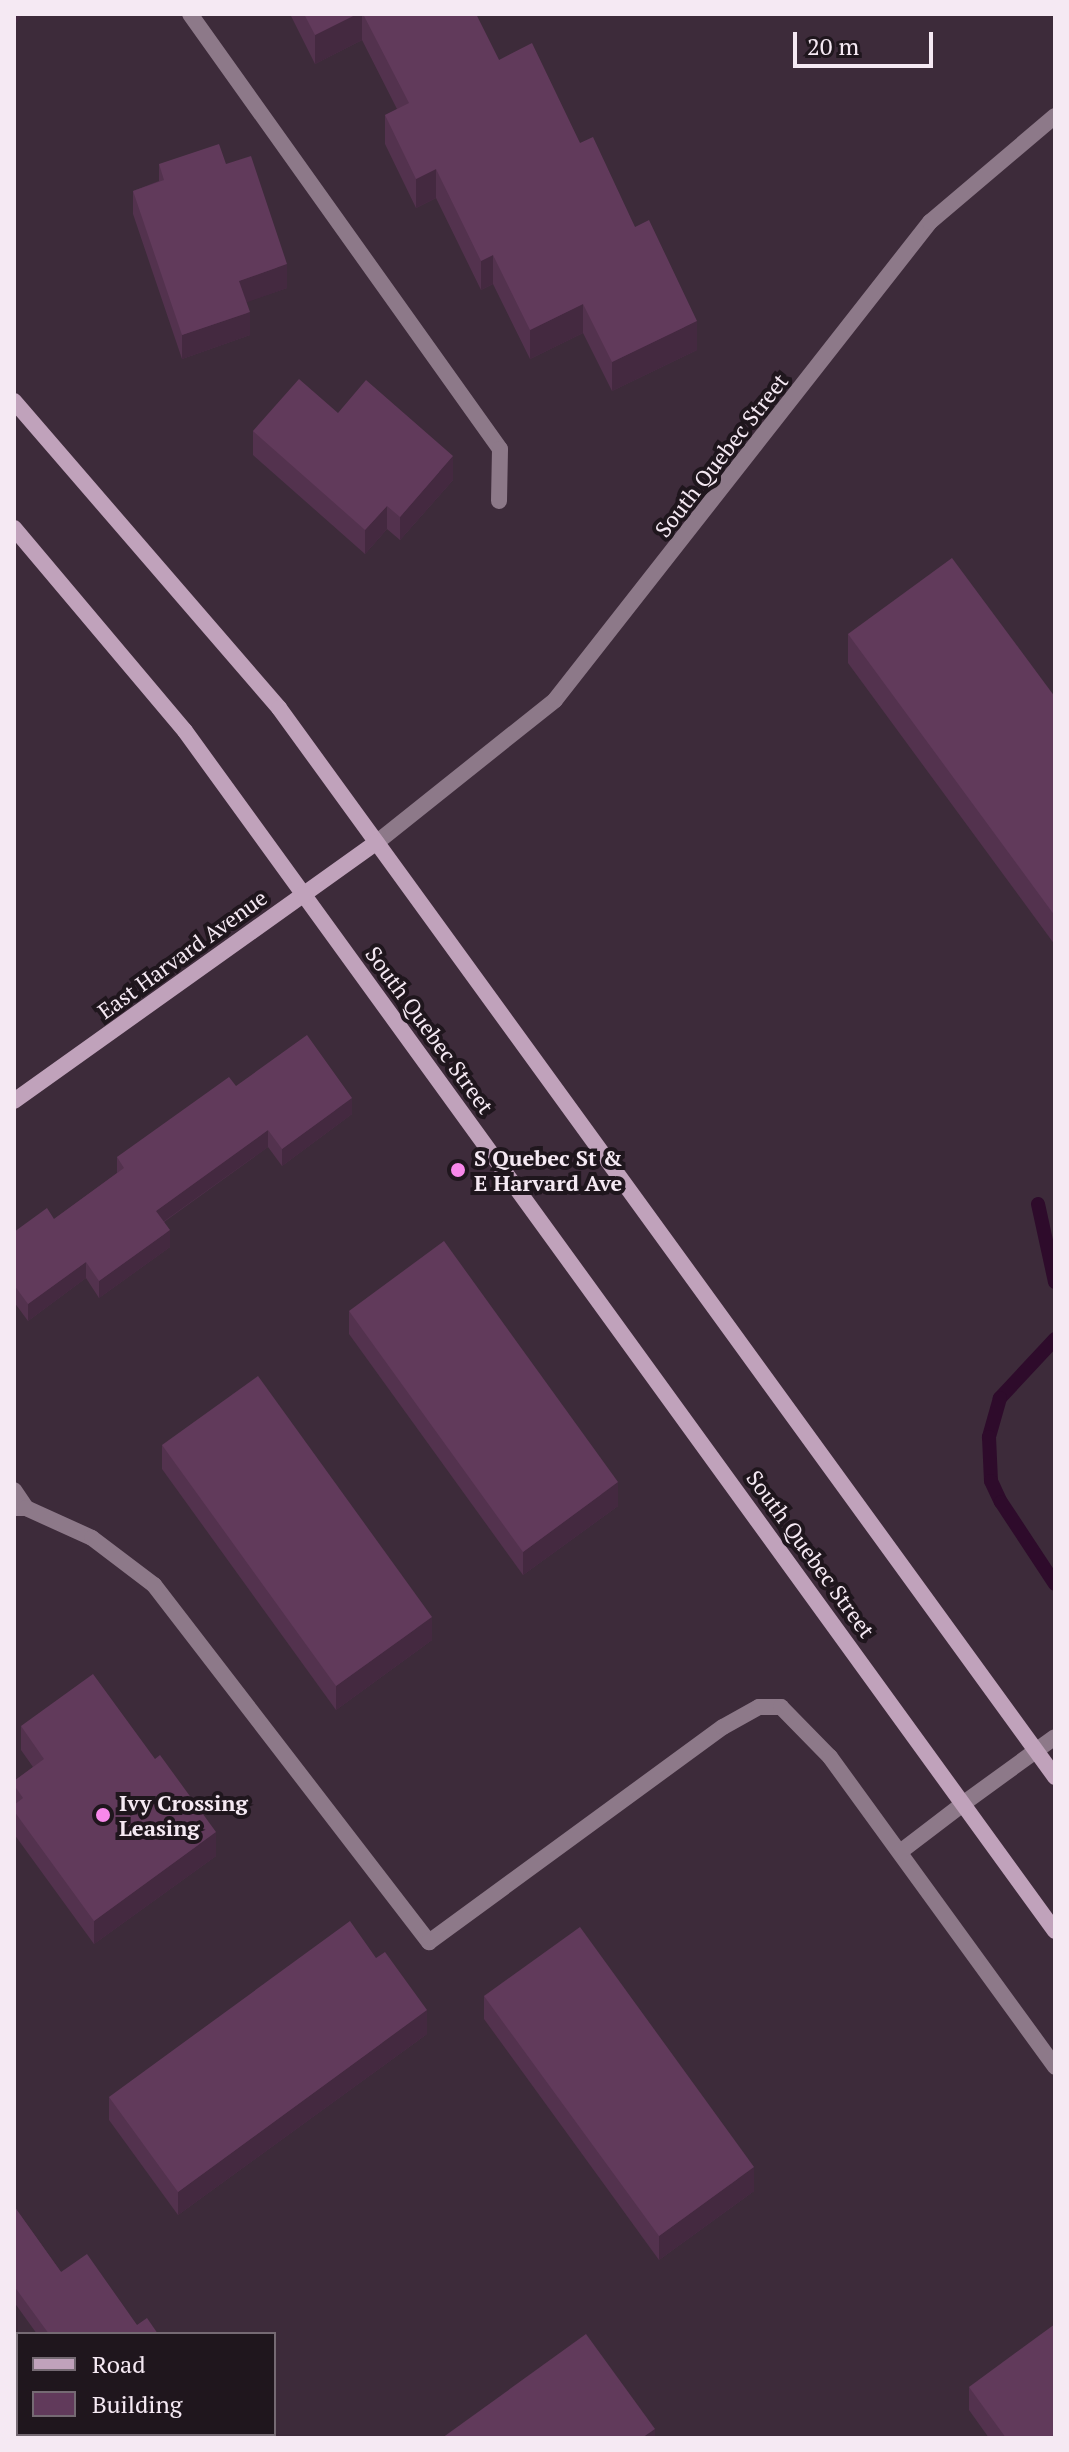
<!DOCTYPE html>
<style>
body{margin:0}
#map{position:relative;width:1069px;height:2452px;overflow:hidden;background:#3d2b3a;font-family:"PT Serif",serif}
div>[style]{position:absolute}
.stream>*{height:14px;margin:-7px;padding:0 7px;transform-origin:7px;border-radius:7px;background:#2e0b2b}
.lane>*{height:16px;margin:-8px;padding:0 8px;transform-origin:8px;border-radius:8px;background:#8d7989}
.street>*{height:16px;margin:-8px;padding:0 8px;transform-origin:8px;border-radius:8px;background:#8d7989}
.secondary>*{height:16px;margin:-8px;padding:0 8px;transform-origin:8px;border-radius:8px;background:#c0a2bb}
.wall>*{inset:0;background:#53324e}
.shaded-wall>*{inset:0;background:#442940}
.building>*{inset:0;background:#613a5b}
.dots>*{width:22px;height:22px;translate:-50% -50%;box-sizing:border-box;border:4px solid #1f161d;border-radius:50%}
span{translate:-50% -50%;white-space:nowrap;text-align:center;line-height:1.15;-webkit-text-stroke:8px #1f161d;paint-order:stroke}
.street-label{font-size:22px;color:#f5e9f3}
.poi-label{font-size:22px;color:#f5e9f3;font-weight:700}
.left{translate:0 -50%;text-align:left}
.frame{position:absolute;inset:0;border:16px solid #f5e9f3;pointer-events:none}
.legend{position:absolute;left:16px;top:2332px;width:260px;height:104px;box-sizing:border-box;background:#1f161d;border:2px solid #756a73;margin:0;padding:10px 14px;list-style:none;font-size:24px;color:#f5e9f3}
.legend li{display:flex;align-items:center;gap:16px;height:40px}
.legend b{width:40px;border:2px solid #756a73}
.scale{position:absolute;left:793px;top:32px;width:140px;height:36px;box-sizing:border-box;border:4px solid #f5e9f3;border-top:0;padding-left:10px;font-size:24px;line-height:28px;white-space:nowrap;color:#f5e9f3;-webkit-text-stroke:6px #1f161d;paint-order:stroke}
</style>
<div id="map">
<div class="stream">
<div style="left:1038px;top:1204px;width:80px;rotate:77.7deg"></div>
<div style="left:1055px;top:1339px;width:81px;rotate:133deg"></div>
<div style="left:1000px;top:1398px;width:41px;rotate:105.8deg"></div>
<div style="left:989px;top:1437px;width:44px;rotate:87.4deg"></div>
<div style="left:991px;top:1481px;width:23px;rotate:65deg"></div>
<div style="left:1001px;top:1502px;width:98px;rotate:56.6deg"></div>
</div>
<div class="lane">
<div style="left:14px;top:1490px;width:22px;rotate:56deg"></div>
<div style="left:14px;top:1508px;width:12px"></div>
<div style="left:26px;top:1508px;width:72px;rotate:24.4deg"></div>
<div style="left:92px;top:1538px;width:78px;rotate:37.2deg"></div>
<div style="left:154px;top:1585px;width:451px;rotate:52.4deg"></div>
<div style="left:429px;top:1942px;width:364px;rotate:-36.2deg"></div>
<div style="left:723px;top:1727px;width:41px;rotate:-29.1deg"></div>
<div style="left:759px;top:1707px;width:22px"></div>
<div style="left:781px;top:1707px;width:70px;rotate:45.6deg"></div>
<div style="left:830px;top:1757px;width:383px;rotate:54deg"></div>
<div style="left:900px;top:1852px;width:81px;rotate:-37.4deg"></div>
</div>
<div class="street">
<div style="left:190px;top:14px;width:534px;rotate:54.52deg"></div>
<div style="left:500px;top:449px;width:52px;rotate:91.1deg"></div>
<div style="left:376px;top:843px;width:229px;rotate:-38.6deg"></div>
<div style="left:555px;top:700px;width:608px;rotate:-51.89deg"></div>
<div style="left:930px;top:222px;width:164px;rotate:-40.3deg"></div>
<div style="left:964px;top:1803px;width:112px;rotate:-36deg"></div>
</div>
<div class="secondary">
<div style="left:14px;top:401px;width:406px;rotate:49.2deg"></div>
<div style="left:279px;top:708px;width:1321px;rotate:54.02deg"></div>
<div style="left:14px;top:528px;width:265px;rotate:49.9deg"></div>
<div style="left:185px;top:731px;width:1482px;rotate:54.06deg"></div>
<div style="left:14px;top:1101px;width:445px;rotate:-35.5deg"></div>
</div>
<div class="wall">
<div style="clip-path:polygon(290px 14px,476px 14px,499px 60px,580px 143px,635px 227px,697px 350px,612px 391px,583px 333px,530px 359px,493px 284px,481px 290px,436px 198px,416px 208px,385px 144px,385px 115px,397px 109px,362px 40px,315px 64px)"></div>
<div style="clip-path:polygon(159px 164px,226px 164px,287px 288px,246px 302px,250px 335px,182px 359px,133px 214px,133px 191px,159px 181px)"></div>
<div style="clip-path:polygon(338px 413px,453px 480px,400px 540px,387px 529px,365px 554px,253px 455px,253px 431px)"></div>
<div style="clip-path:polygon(848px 634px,1055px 697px,1055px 945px,848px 663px)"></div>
<div style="clip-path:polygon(236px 1086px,352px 1114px,282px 1166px,268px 1147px,164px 1222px,170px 1247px,99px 1298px,86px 1278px,28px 1321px,14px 1302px,14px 1232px,54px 1219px,117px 1173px,117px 1157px)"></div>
<div style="clip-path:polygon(349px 1311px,618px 1506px,523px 1575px,349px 1334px)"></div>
<div style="clip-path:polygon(162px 1445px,432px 1640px,336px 1710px,162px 1469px)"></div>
<div style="clip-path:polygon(21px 1726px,216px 1856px,94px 1944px,14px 1834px,14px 1781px,33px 1767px,21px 1750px)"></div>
<div style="clip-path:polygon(484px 1996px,754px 2191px,659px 2260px,484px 2019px)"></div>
<div style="clip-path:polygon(427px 2034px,178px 2215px,109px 2120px,109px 2097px)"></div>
<div style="clip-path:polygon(14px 2206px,61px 2272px,137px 2325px,158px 2334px,37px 2334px,14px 2302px)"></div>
<div style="clip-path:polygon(969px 2387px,1055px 2438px,989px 2438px,969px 2410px)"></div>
<div style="clip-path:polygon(136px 2434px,226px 2434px,226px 2438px,139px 2438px)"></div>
</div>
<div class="shaded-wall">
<div style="clip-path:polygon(14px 14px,23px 14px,14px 26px)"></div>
<div style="clip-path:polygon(357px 14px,362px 14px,362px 40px,315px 64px,315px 35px)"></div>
<div style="clip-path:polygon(436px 169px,436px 198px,416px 208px,416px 179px)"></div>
<div style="clip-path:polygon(493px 255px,493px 284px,481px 290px,481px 261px)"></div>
<div style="clip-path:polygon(287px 264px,287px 288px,239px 305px,239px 281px)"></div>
<div style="clip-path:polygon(583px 304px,583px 333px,530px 359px,530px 330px)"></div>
<div style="clip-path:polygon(250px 312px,250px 335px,182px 359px,182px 335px)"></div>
<div style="clip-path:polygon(697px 321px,697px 350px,612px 391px,612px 362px)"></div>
<div style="clip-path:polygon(453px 456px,453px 480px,400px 540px,400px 517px)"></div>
<div style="clip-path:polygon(387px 506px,387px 529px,365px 554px,365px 530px)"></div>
<div style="clip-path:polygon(352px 1098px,352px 1114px,282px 1166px,282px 1149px)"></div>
<div style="clip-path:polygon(268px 1130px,268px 1147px,156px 1227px,156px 1211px)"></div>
<div style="clip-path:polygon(170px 1230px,170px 1247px,99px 1298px,99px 1281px)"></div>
<div style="clip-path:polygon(86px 1262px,86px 1278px,28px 1321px,28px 1304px)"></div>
<div style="clip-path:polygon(618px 1482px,618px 1506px,523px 1575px,523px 1552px)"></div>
<div style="clip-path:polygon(432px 1617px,432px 1640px,336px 1710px,336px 1686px)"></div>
<div style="clip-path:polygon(216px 1832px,216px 1856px,94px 1944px,94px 1921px)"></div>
<div style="clip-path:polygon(427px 2010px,427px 2034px,178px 2215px,178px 2192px)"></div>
<div style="clip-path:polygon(754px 2167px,754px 2191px,659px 2260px,659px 2236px)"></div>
<div style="clip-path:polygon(655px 2429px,655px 2438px,642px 2438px)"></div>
<div style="clip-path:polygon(221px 2434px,226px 2434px,226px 2438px,217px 2438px)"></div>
</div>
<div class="building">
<div style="clip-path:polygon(304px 14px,357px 14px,315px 35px)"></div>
<div style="clip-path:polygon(363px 14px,476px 14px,499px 60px,532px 43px,580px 143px,593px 137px,635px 227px,649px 220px,697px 321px,612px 362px,583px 304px,530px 330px,493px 255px,481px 261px,436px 169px,416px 179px,385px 115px,409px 103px)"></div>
<div style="clip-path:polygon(219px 144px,226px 164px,251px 156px,287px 264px,239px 281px,250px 312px,182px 335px,133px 191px,164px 180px,159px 164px)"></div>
<div style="clip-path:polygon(299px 379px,338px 413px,366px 380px,453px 456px,400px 517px,387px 506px,365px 530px,253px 431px)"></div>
<div style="clip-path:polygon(952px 558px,1055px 697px,1055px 916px,848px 634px)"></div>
<div style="clip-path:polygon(307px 1035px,352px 1098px,282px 1149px,268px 1130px,156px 1211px,170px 1230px,99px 1281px,86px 1262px,28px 1304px,14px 1285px,14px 1232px,47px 1208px,54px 1219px,124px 1168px,117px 1157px,229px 1077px,236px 1086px)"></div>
<div style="clip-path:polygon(444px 1241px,618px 1482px,523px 1552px,349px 1311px)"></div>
<div style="clip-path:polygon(258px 1376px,432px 1617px,336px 1686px,162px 1445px)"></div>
<div style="clip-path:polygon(93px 1674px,155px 1759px,160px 1755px,216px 1832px,94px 1921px,14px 1811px,14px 1805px,23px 1798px,14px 1785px,14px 1781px,44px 1759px,21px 1726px)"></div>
<div style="clip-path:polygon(350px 1921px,376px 1958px,385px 1952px,427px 2010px,178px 2192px,109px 2097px)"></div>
<div style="clip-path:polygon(580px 1927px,754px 2167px,659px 2236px,484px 1996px)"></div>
<div style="clip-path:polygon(14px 2206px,61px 2272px,87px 2254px,137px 2325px,147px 2318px,158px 2334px,49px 2334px,14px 2286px)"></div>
<div style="clip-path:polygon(1055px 2324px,1055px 2438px,1006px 2438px,969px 2387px)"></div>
<div style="clip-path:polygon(586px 2334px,655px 2429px,642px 2438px,442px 2438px)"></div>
<div style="clip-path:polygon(148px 2434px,221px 2434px,217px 2438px,151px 2438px)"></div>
</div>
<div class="dots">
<div style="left:458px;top:1170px;background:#f888ea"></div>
<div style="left:103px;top:1815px;background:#f888ea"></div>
</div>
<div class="street-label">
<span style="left:721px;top:455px;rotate:-52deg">South Quebec Street</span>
<span style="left:182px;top:954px;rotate:-36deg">East Harvard Avenue</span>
<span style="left:430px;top:1030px;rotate:54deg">South Quebec Street</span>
<span style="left:811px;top:1554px;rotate:54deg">South Quebec Street</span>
</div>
<div class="poi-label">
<span class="left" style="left:474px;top:1170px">S Quebec St &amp;<br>E Harvard Ave</span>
<span class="left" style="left:119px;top:1815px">Ivy Crossing<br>Leasing</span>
</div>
<div class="frame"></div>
<ul class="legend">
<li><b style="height:10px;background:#c0a2bb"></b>Road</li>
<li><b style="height:22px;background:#613a5b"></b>Building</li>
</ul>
<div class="scale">20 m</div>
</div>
